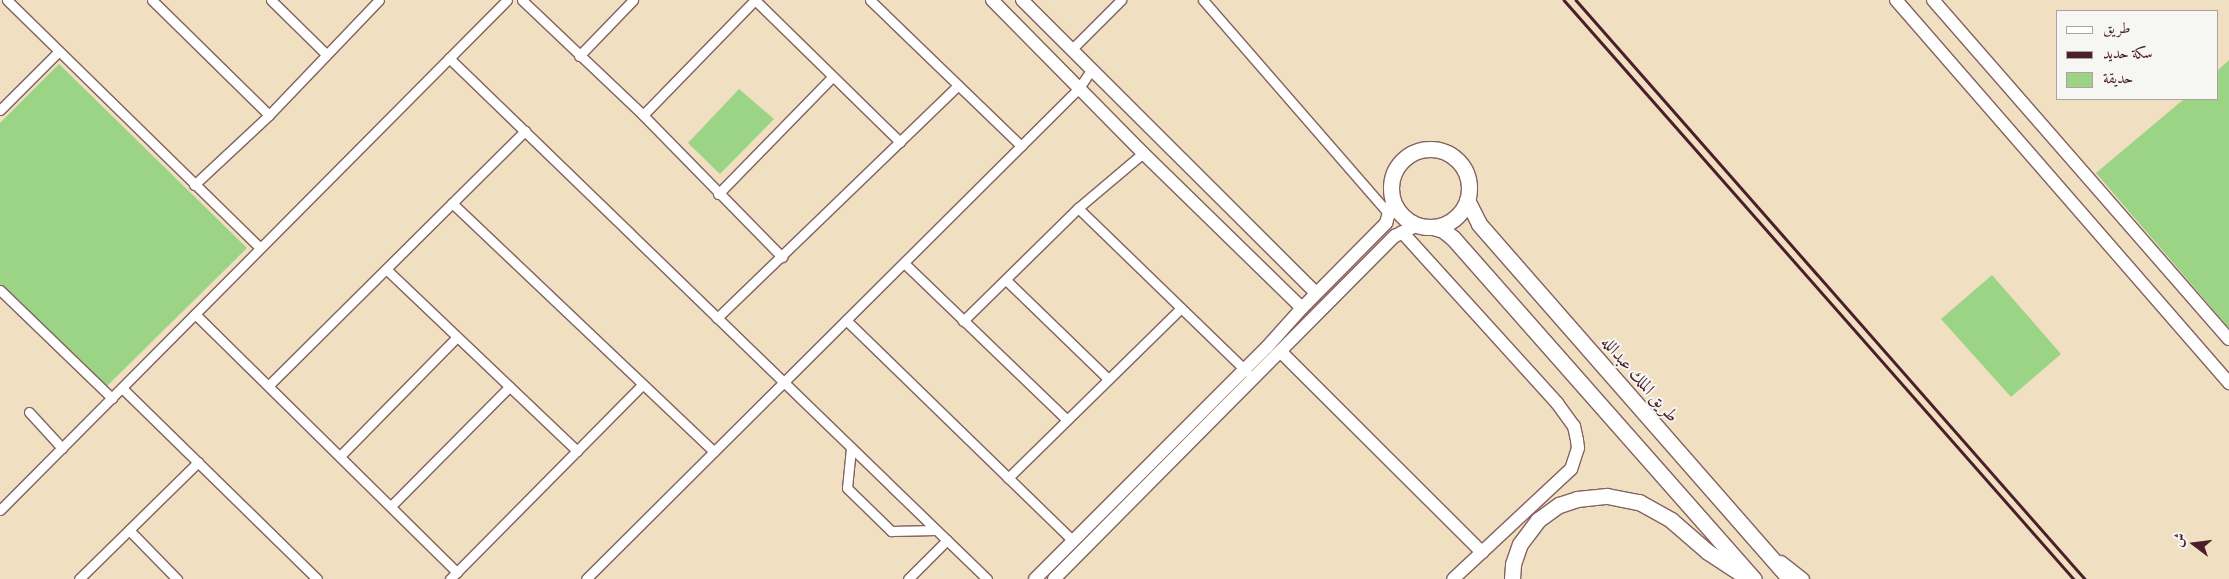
<!DOCTYPE html>
<meta charset="utf-8">
<style>
body{margin:0}
#map{position:relative;width:2229px;height:579px;overflow:hidden;background:#f1dfc1;font-family:Alegreya,Amiri,serif}
div>[style]{position:absolute}
.green>*{inset:0;background:#9cd486}
.roads{filter:drop-shadow(1px 0 #846260) drop-shadow(-1px 0 #846260) drop-shadow(0 1px #846260) drop-shadow(0 -1px #846260)}
.street>*{height:9px;margin:-4.5px;padding:0 4.5px;transform-origin:4.5px;border-radius:4.5px;background:#fff}
.secondary>*{height:12px;margin:-6px;padding:0 6px;transform-origin:6px;border-radius:6px;background:#fff}
.highway>*{height:15px;margin:-7.5px;padding:0 7.5px;transform-origin:7.5px;border-radius:7.5px;background:#fff}
.highway>.ring{margin:-7.5px;padding:0;box-sizing:content-box;background:none;border:15px solid #fff;border-radius:50%}
.rail>*{height:2.5px;margin:-1.25px;padding:0 1.25px;transform-origin:1.25px;border-radius:1.25px;background:#4a1f2b}
span{translate:-50% -50%;white-space:nowrap;text-align:center;line-height:1.15;-webkit-text-stroke:4px #f6f6f2;paint-order:stroke}
.street-label{font-size:18px;color:#4a1f2b}
.legend{position:absolute;left:2056px;top:10px;width:162px;height:90px;box-sizing:border-box;background:#f6f6f2;border:1px solid #b1a0a2;margin:0;padding:6px 9px;list-style:none;font-size:15px;color:#4a1f2b}
.legend li{display:flex;align-items:center;gap:10px;height:25px}
.legend b{width:25px;border:1px solid #b1a0a2}
.north{position:absolute;left:2169px;top:519px;width:50px;height:50px;-webkit-text-stroke:4px #f6f6f2;paint-order:stroke;rotate:285deg;font-size:14px;font-weight:700;line-height:20px;text-align:center;color:#4a1f2b}
.north::after{content:'';display:block;margin:auto;width:18px;height:22px;background:#4a1f2b;clip-path:polygon(50% 0,100% 100%,50% 72%,0 100%)}
</style>
<div id="map">
<div class="green">
<div style="clip-path:polygon(2229px 60px,2229px 328px,2096px 173px,2184px 99px,2218px 99px,2218px 70px)"></div>
<div style="clip-path:polygon(59px 64px,247px 248px,106px 387px,0 285px,0 123px)"></div>
<div style="clip-path:polygon(739px 89px,774px 119px,720px 174px,688px 143px)"></div>
<div style="clip-path:polygon(1992px 275px,2061px 354px,2011px 397px,1941px 319px)"></div>
</div>
<div class="roads">
<div class="street">
<div style="left:7px;top:0;width:354px;rotate:44.4deg"></div>
<div style="left:152px;top:0;width:164px;rotate:44.5deg"></div>
<div style="left:271px;top:0;width:77px;rotate:44.5deg"></div>
<div style="left:522px;top:0;width:167px;rotate:43.5deg"></div>
<div style="left:643px;top:115px;width:199px;rotate:45.6deg"></div>
<div style="left:755px;top:0;width:203px;rotate:44.4deg"></div>
<div style="left:870px;top:0;width:210px;rotate:44deg"></div>
<div style="left:1203px;top:0;width:285px;rotate:49deg"></div>
<div style="left:1071px;top:50px;width:71px;rotate:-45deg"></div>
<div style="left:579px;top:56px;width:78px;rotate:-46deg"></div>
<div style="left:449px;top:58px;width:749px;rotate:44.08deg"></div>
<div style="left:0;top:110px;width:83px;rotate:-45deg"></div>
<div style="left:643px;top:115px;width:161px;rotate:-45.8deg"></div>
<div style="left:194px;top:185px;width:103px;rotate:-43deg"></div>
<div style="left:269px;top:115px;width:159px;rotate:-46.3deg"></div>
<div style="left:718px;top:194px;width:163px;rotate:-45.7deg"></div>
<div style="left:452px;top:203px;width:361px;rotate:43.5deg"></div>
<div style="left:1078px;top:208px;width:235px;rotate:44.1deg"></div>
<div style="left:904px;top:263px;width:226px;rotate:43.9deg"></div>
<div style="left:386px;top:269px;width:264px;rotate:43.6deg"></div>
<div style="left:1006px;top:280px;width:142px;rotate:44.1deg"></div>
<div style="left:0;top:290px;width:156px;rotate:44deg"></div>
<div style="left:195px;top:314px;width:368px;rotate:44.6deg"></div>
<div style="left:717px;top:318px;width:335px;rotate:-44deg"></div>
<div style="left:846px;top:320px;width:317px;rotate:44.2deg"></div>
<div style="left:963px;top:321px;width:161px;rotate:-44.5deg"></div>
<div style="left:1078px;top:208px;width:85px;rotate:-40.2deg"></div>
<div style="left:269px;top:385px;width:361px;rotate:-44.8deg"></div>
<div style="left:122px;top:388px;width:273px;rotate:44.4deg"></div>
<div style="left:29px;top:412px;width:49px;rotate:47.5deg"></div>
<div style="left:851px;top:448px;width:40px;rotate:95.7deg"></div>
<div style="left:847px;top:488px;width:62px;rotate:44.3deg"></div>
<div style="left:891px;top:531px;width:45px;rotate:-1.3deg"></div>
<div style="left:340px;top:456px;width:167px;rotate:-45.5deg"></div>
<div style="left:1008px;top:478px;width:241px;rotate:-44.5deg"></div>
<div style="left:391px;top:506px;width:168px;rotate:-45.2deg"></div>
<div style="left:0;top:510px;width:719px;rotate:-45.17deg"></div>
<div style="left:129px;top:530px;width:69px;rotate:45.6deg"></div>
<div style="left:79px;top:579px;width:167px;rotate:-44.5deg"></div>
<div style="left:450px;top:579px;width:273px;rotate:-45.3deg"></div>
<div style="left:586px;top:579px;width:696px;rotate:-44.88deg"></div>
<div style="left:1079px;top:88px;width:22px;rotate:-56deg"></div>
<div style="left:908px;top:579px;width:55px;rotate:-45deg"></div>
</div>
<div class="secondary">
<div style="left:992px;top:0;width:215px;rotate:45.4deg"></div>
<div style="left:1143px;top:153px;width:222px;rotate:44.3deg"></div>
<div style="left:1022px;top:0;width:415px;rotate:44.9deg"></div>
<div style="left:1896px;top:0;width:508px;rotate:48.99deg"></div>
<div style="left:1933px;top:0;width:450px;rotate:48.9deg"></div>
<div style="left:1402px;top:232px;width:231px;rotate:47.8deg"></div>
<div style="left:1557px;top:403px;width:29px;rotate:54deg"></div>
<div style="left:1574px;top:426px;width:14px;rotate:78deg"></div>
<div style="left:1577px;top:440px;width:8px;rotate:83deg"></div>
<div style="left:1578px;top:448px;width:22px;rotate:108deg"></div>
<div style="left:1571px;top:469px;width:161px;rotate:137deg"></div>
<div style="left:1281px;top:352px;width:284px;rotate:44.9deg"></div>
<div style="left:1781px;top:562px;width:28px;rotate:38deg"></div>
<div style="left:1035px;top:579px;width:328px;rotate:-45deg"></div>
<div style="left:1267px;top:347px;width:52px;rotate:-48.1deg"></div>
<div style="left:1302px;top:308px;width:120px;rotate:-45.3deg"></div>
<div style="left:1386px;top:223px;width:26px;rotate:-74deg"></div>
<div style="left:1054px;top:579px;width:484px;rotate:-45.2deg"></div>
<div style="left:1395px;top:236px;width:25px;rotate:-26deg"></div>
</div>
<div class="highway">
<div class="ring" style="left:1391px;top:149px;width:63px;height:63px"></div>
<div style="left:1467px;top:200px;width:27px;rotate:63deg"></div>
<div style="left:1479px;top:224px;width:472px;rotate:48.8deg"></div>
<div style="left:1433px;top:227px;width:10px;rotate:17deg"></div>
<div style="left:1443px;top:230px;width:13px;rotate:39deg"></div>
<div style="left:1453px;top:238px;width:455px;rotate:48.6deg"></div>
<div style="left:1512px;top:579px;width:15px;rotate:-86deg"></div>
<div style="left:1513px;top:564px;width:21px;rotate:-71deg"></div>
<div style="left:1520px;top:544px;width:30px;rotate:-53deg"></div>
<div style="left:1538px;top:520px;width:26px;rotate:-36deg"></div>
<div style="left:1559px;top:505px;width:19px;rotate:-18deg"></div>
<div style="left:1577px;top:499px;width:30px;rotate:-6deg"></div>
<div style="left:1607px;top:496px;width:33px;rotate:11deg"></div>
<div style="left:1639px;top:502px;width:37px;rotate:29deg"></div>
<div style="left:1671px;top:520px;width:49px;rotate:40.9deg"></div>
<div style="left:1708px;top:552px;width:45px;rotate:33.3deg"></div>
</div>
</div>
<div class="rail">
<div style="left:1564px;top:0;width:772px;rotate:48.63deg"></div>
<div style="left:1576px;top:0;width:771px;rotate:48.68deg"></div>
</div>
<div class="street-label">
<span style="left:1640px;top:379px;rotate:49deg">طريق الملك عبدالله</span>
</div>
<ul class="legend">
<li><b style="height:6px;background:#fff"></b>طريق</li>
<li><b style="height:6px;background:#4a1f2b"></b>سكة حديد</li>
<li><b style="height:14px;background:#9cd486"></b>حديقة</li>
</ul>
<div class="north">ش</div>
</div>
